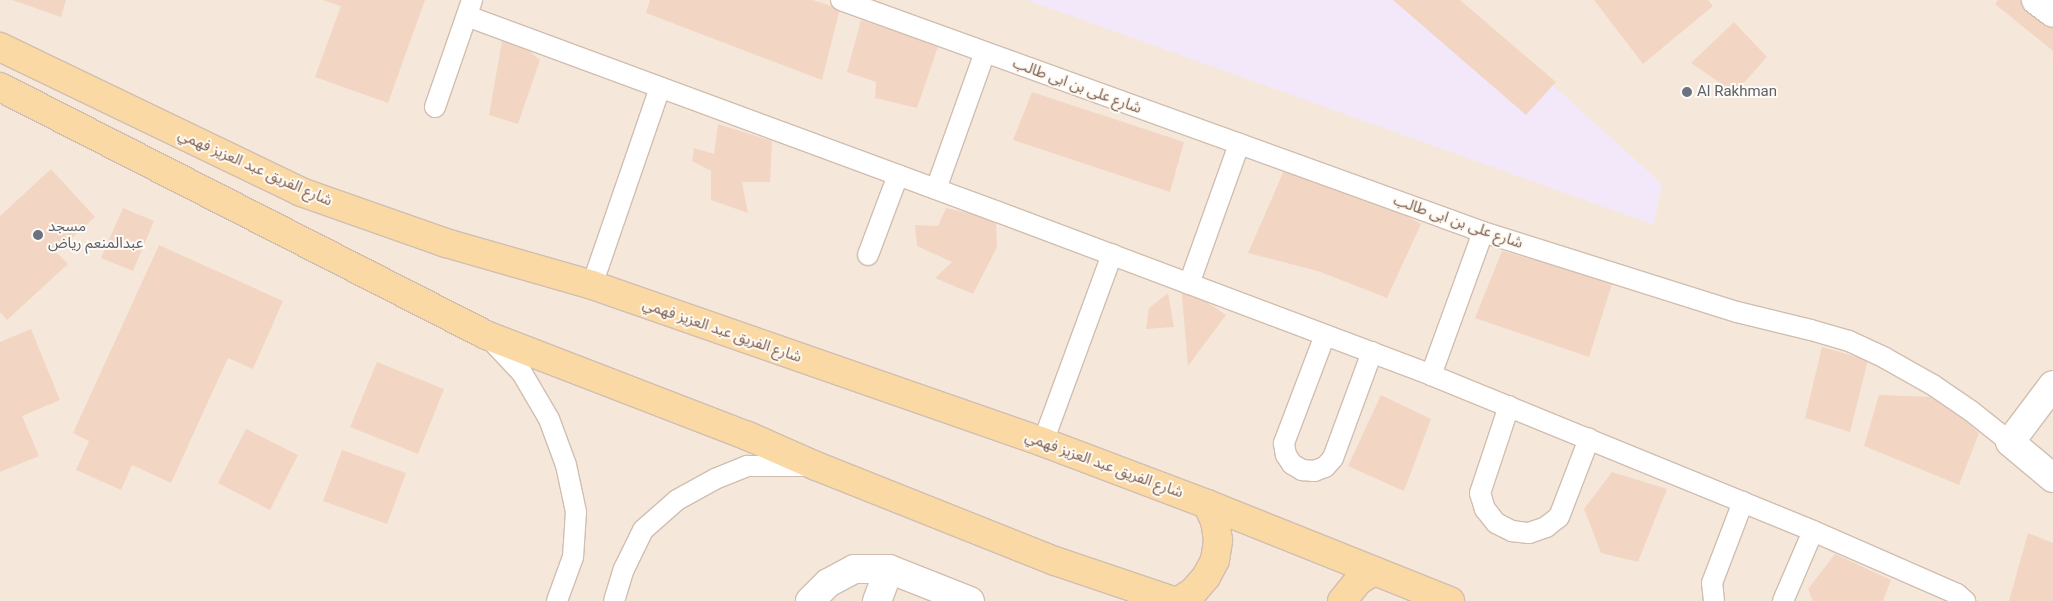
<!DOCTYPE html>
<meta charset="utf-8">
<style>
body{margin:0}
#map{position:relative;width:2053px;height:601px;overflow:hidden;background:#fdf6ec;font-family:Roboto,"Noto Sans Arabic",sans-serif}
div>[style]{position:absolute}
.residential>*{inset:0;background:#f5e8da}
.education>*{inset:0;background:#f3e8fa}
.building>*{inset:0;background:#f3d5c3}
.roads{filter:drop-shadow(1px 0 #d1beb0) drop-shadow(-1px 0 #d1beb0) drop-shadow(0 1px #d1beb0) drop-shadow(0 -1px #d1beb0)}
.service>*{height:20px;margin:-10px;padding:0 10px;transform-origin:10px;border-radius:10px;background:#fff}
.minor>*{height:28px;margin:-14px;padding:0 14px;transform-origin:14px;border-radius:14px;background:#fff}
.primary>*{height:28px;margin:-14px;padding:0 14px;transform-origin:14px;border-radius:14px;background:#fbd9a5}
.dots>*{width:14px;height:14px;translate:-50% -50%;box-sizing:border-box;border:2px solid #fffaf3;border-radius:50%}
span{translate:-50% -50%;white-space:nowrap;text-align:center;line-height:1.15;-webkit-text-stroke:4px #fffaf3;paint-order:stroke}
.street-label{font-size:15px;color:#7a5c4d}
.worship-label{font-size:15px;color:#5b616d}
.left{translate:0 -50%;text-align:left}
</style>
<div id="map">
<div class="residential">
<div style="clip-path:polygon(0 0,2053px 0,2053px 601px,0 601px)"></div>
</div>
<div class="education">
<div style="clip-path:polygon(1027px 0,1459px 0,1662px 184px,1654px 225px)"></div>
</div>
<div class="building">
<div style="clip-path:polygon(12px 0,66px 0,61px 17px)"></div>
<div style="clip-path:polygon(323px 0,425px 0,388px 103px,315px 77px,341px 6px)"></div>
<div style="clip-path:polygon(650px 0,813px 0,840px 9px,822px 80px,646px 13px)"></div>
<div style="clip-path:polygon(1393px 0,1460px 0,1556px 82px,1526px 115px)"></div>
<div style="clip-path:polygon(1594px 0,1708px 0,1713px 6px,1643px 64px)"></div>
<div style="clip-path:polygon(1998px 0,2053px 0,2053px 51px,1995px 4px)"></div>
<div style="clip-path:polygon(861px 20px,939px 44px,917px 108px,875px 98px,876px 82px,847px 72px)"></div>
<div style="clip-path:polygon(1734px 22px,1767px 57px,1735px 93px,1691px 63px)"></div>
<div style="clip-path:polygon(504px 30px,540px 60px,518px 124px,489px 115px)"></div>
<div style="clip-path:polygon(1032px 92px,1184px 142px,1170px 192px,1013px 140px)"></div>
<div style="clip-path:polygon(718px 124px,772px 141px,770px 182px,742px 182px,748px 213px,711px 200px,711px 171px,692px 161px,694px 148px,714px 154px)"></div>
<div style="clip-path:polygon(1286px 166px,1384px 204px,1421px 224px,1387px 298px,1318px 271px,1248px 253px)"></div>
<div style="clip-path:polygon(51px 169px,95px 217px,56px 252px,68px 264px,7px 320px,0 312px,0 216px)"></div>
<div style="clip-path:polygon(123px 208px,154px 221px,133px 271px,101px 258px)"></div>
<div style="clip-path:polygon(946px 208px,996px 219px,997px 247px,973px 294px,935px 278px,952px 262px,917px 246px,915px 225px,938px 226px)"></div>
<div style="clip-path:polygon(159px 245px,283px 301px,253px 369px,228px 358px,171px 483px,132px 465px,121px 490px,76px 470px,89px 441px,73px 433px)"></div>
<div style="clip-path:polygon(1502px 251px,1613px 281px,1589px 357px,1475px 318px)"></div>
<div style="clip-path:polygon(1181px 285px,1226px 315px,1188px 366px)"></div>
<div style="clip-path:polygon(1168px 293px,1174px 327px,1146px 329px,1149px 308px)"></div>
<div style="clip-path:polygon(31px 329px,60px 400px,22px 416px,39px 456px,0 472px,0 342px)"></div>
<div style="clip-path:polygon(1822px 347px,1868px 360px,1850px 432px,1805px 418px)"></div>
<div style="clip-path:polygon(377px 362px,444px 389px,418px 454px,350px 427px)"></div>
<div style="clip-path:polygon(1381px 395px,1431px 419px,1404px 491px,1348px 466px)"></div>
<div style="clip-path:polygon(1879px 395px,1932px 397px,1947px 404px,1979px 433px,1959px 485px,1864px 446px)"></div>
<div style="clip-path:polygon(246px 429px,298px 455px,270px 510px,218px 483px)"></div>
<div style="clip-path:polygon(342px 450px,406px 473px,387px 524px,323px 501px)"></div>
<div style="clip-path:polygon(1612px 472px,1667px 489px,1638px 562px,1601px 553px,1584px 509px)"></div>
<div style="clip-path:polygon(2028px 533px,2053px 543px,2053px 601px,2009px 601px)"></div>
<div style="clip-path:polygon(1835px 554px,1891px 580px,1883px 601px,1813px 601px,1808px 589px)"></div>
</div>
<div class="roads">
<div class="service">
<div style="left:841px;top:0;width:683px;rotate:19.87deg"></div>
<div style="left:1483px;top:232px;width:266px;rotate:17.5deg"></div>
<div style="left:1737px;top:312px;width:76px;rotate:13.7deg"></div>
<div style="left:1811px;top:330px;width:40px;rotate:16deg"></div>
<div style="left:1849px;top:341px;width:40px;rotate:25deg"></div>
<div style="left:1885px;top:358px;width:55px;rotate:29.4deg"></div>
<div style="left:1933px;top:385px;width:46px;rotate:34.4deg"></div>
<div style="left:1971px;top:411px;width:50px;rotate:38.5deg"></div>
<div style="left:467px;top:16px;width:566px;rotate:20.26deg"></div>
<div style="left:998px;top:212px;width:463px;rotate:20.6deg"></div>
<div style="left:1431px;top:375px;width:413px;rotate:22.2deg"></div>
<div style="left:1813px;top:531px;width:157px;rotate:23.6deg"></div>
<div style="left:1957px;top:594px;width:11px;rotate:41deg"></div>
<div style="left:435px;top:107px;width:113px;rotate:-70.9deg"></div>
<div style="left:936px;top:189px;width:145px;rotate:-70.3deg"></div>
<div style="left:868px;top:255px;width:85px;rotate:-69.4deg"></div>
<div style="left:1189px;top:284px;width:149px;rotate:-70.3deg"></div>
<div style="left:592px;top:285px;width:209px;rotate:-71deg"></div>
<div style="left:1325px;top:335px;width:116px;rotate:110.8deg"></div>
<div style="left:1284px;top:443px;width:12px;rotate:81deg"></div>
<div style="left:1286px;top:455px;width:11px;rotate:56deg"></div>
<div style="left:1292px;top:464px;width:12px;rotate:31deg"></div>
<div style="left:1302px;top:470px;width:12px;rotate:5deg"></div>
<div style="left:1314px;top:471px;width:12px;rotate:-20deg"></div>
<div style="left:1325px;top:467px;width:12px;rotate:-48deg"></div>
<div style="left:1333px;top:458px;width:113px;rotate:-69.8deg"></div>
<div style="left:489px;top:338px;width:48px;rotate:46.7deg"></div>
<div style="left:522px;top:373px;width:53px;rotate:59.6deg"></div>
<div style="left:549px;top:419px;width:49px;rotate:69.7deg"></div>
<div style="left:566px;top:465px;width:48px;rotate:78deg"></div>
<div style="left:576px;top:512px;width:45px;rotate:93.8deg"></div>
<div style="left:573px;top:557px;width:47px;rotate:110deg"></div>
<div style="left:1431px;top:375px;width:152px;rotate:-70deg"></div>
<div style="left:1509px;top:406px;width:92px;rotate:108.4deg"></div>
<div style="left:1480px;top:493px;width:17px;rotate:73deg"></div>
<div style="left:1485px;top:509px;width:18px;rotate:52deg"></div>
<div style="left:1496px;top:523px;width:18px;rotate:27deg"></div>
<div style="left:1512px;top:531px;width:17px;rotate:7deg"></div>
<div style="left:1529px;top:533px;width:18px;rotate:-19deg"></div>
<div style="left:1546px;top:527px;width:16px;rotate:-38deg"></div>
<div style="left:1559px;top:517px;width:84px;rotate:-69deg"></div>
<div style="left:1043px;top:442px;width:200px;rotate:-69.8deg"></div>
<div style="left:614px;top:601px;width:34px;rotate:-73deg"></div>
<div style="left:624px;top:569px;width:43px;rotate:-64deg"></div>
<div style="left:643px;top:530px;width:45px;rotate:-41.4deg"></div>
<div style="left:677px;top:500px;width:43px;rotate:-28.9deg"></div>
<div style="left:715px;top:479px;width:35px;rotate:-22deg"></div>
<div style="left:748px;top:466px;width:62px"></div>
<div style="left:1714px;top:601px;width:18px;rotate:-96deg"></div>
<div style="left:1712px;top:583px;width:87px;rotate:-69.1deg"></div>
<div style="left:1783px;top:601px;width:76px;rotate:-66.8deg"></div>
</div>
<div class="minor">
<div style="left:2036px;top:0;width:21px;rotate:37deg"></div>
<div style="left:2053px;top:385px;width:71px;rotate:127deg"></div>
<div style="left:2010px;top:442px;width:56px;rotate:39.9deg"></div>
<div style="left:810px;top:601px;width:25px;rotate:-45deg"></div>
<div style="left:828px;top:583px;width:30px;rotate:-28deg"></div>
<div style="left:854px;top:569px;width:35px"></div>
<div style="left:889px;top:569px;width:87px;rotate:21.6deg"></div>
<div style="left:877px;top:601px;width:34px;rotate:-69deg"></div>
</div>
<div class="primary">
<div style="left:0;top:47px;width:334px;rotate:25.7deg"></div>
<div style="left:301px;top:192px;width:154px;rotate:19.4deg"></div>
<div style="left:446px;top:243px;width:152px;rotate:16deg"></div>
<div style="left:592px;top:285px;width:478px;rotate:19.2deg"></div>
<div style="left:1043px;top:442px;width:175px;rotate:20.7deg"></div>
<div style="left:1207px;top:504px;width:262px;rotate:21.8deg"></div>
<div style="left:0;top:87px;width:546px;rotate:27.03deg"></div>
<div style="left:486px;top:335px;width:281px;rotate:21.1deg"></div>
<div style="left:748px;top:436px;width:74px;rotate:23.8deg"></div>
<div style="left:816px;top:466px;width:257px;rotate:21.7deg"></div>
<div style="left:1055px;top:561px;width:125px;rotate:18.7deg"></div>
<div style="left:1179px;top:601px;width:17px;rotate:-33deg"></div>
<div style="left:1193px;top:592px;width:20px;rotate:-49deg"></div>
<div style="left:1206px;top:577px;width:19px;rotate:-62deg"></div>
<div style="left:1215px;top:560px;width:20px;rotate:-81deg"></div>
<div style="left:1218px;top:540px;width:19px;rotate:-99deg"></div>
<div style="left:1215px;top:521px;width:19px;rotate:-115deg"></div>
<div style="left:1342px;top:601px;width:26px;rotate:-51deg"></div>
<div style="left:1358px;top:581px;width:19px;rotate:-32deg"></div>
</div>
</div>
<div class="dots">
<div style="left:1687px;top:92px;background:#6b7280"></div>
<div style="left:38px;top:235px;background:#6b7280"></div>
</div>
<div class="street-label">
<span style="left:1077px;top:86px;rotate:20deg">شارع على بن ابى طالب</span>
<span style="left:255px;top:168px;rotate:24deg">شارع الفريق عبد العزيز فهمي</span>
<span style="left:1458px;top:222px;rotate:19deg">شارع على بن ابى طالب</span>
<span style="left:722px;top:331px;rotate:19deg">شارع الفريق عبد العزيز فهمي</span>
<span style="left:1104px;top:465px;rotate:20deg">شارع الفريق عبد العزيز فهمي</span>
</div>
<div class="worship-label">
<span class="left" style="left:1697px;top:92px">Al Rakhman</span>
<span class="left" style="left:48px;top:235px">مسجد<br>عبدالمنعم رياض</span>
</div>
</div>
